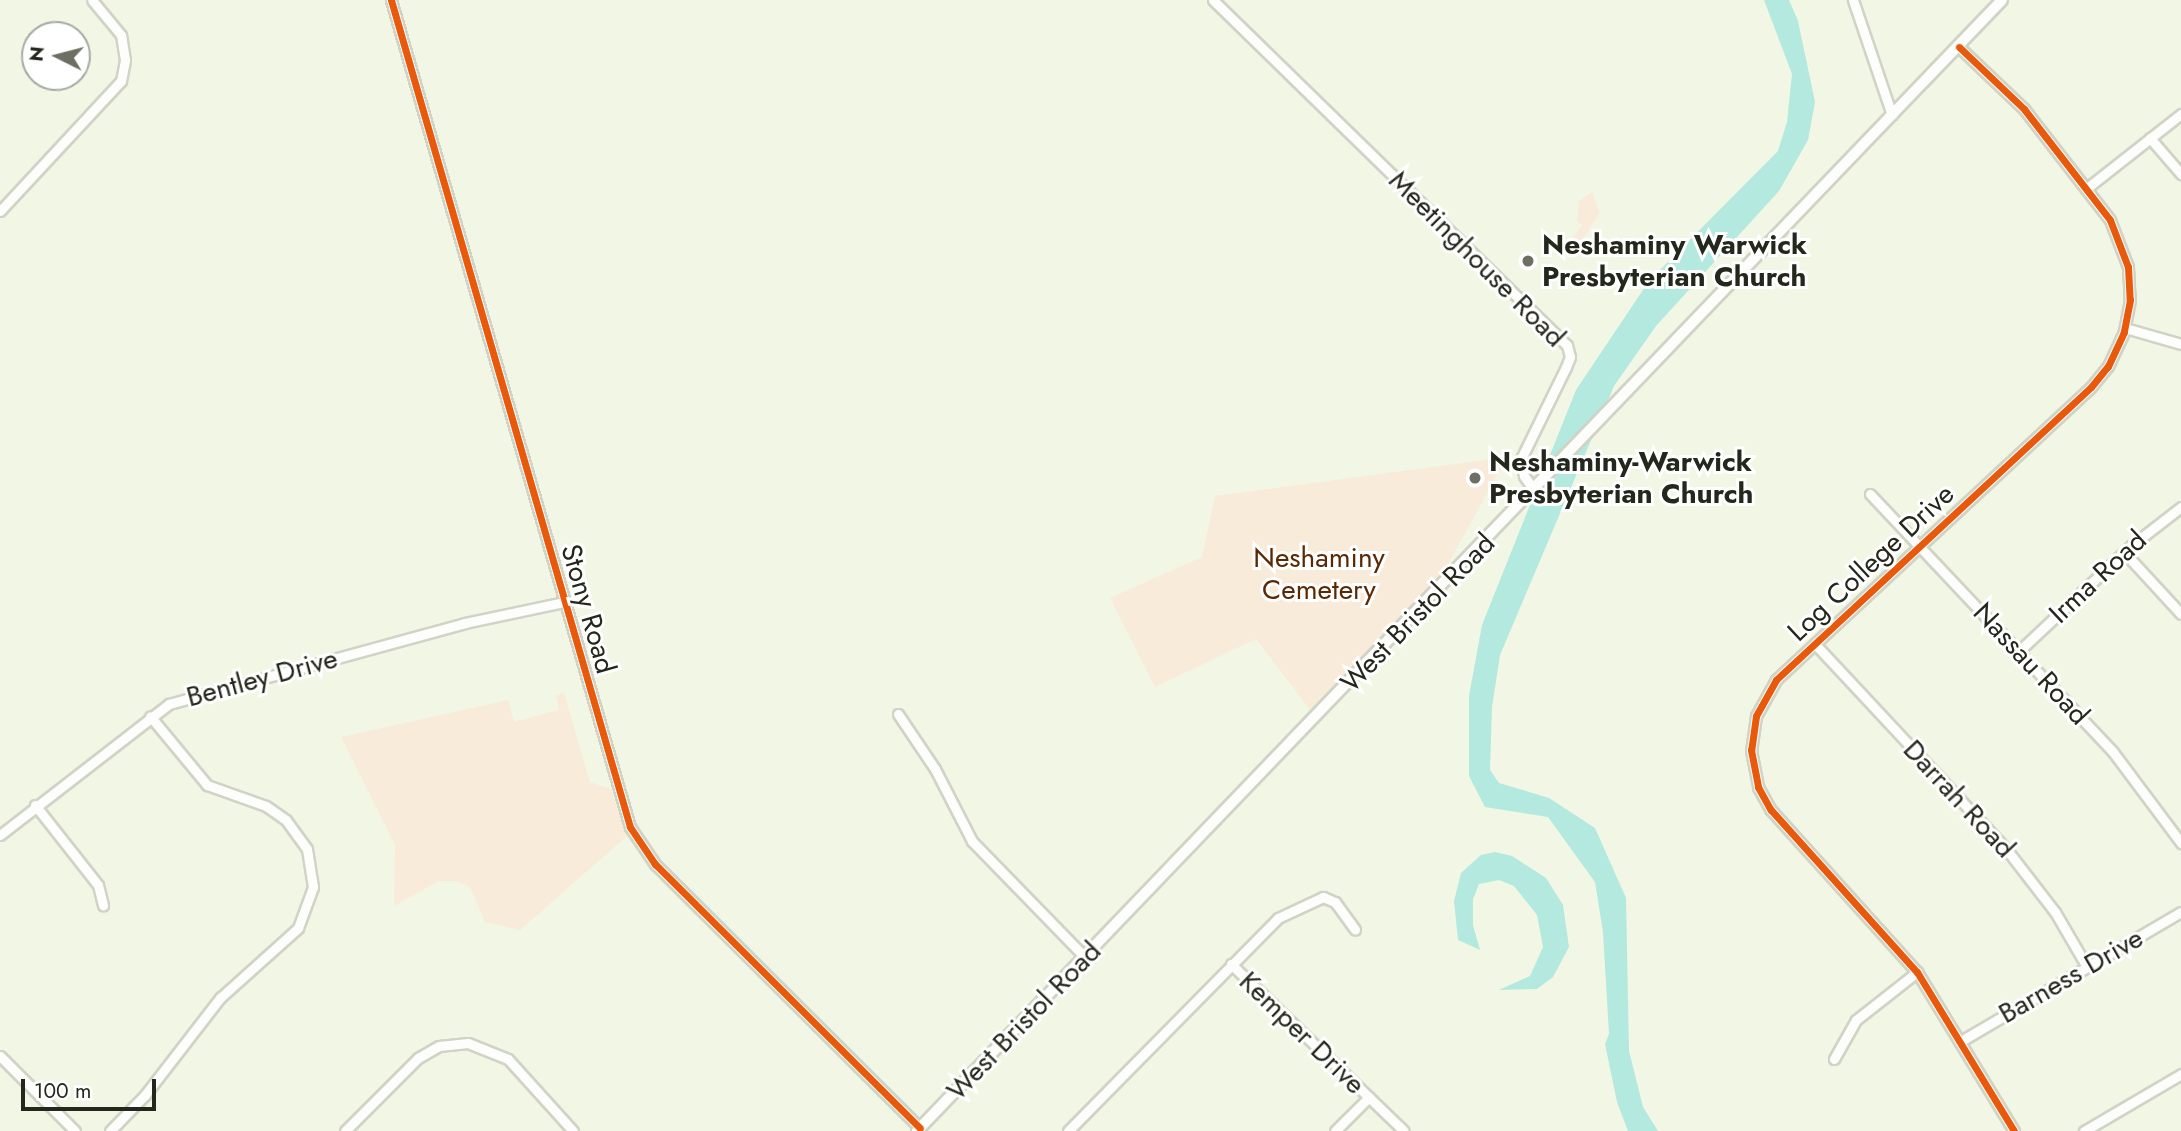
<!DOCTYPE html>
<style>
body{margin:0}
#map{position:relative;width:2181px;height:1131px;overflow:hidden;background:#f2f6e4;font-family:Jost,sans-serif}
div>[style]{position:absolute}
.green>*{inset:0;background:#f8ebda}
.water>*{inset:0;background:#b3e9de}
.roads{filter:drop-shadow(2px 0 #d0d3c5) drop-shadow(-2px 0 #d0d3c5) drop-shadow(0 2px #d0d3c5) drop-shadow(0 -2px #d0d3c5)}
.minor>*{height:9px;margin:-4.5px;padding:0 4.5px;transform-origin:4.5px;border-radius:4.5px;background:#fdfefb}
.major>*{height:10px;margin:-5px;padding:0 5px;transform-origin:5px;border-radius:5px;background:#fdfefb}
.cycleway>*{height:7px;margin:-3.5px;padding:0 3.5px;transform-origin:3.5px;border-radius:3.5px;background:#e8590c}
.dots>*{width:19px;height:19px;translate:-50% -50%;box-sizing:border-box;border:4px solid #fff;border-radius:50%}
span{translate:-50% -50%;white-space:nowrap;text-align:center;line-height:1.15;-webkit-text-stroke:6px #fff;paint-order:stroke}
.poi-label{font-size:28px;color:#24271b;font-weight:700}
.left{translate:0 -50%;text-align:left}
.street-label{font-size:28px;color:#24271b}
.park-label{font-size:28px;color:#5a2903}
.north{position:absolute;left:21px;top:21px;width:70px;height:70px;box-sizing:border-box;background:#fff;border:2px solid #a7a9a4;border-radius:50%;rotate:276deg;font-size:19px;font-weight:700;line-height:28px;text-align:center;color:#24271b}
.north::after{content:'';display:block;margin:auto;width:24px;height:32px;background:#6c6f61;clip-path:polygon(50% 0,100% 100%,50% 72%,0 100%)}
.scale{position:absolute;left:21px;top:1079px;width:135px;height:32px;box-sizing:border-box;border:4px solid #24271b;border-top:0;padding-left:9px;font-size:21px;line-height:24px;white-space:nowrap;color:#24271b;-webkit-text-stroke:5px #fff;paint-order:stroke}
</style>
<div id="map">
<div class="green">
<div style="clip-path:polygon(1592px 192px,1600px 213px,1577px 248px,1568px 250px,1566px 238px,1572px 239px,1582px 225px,1577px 221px,1579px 201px)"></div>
<div style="clip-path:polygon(1507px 457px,1446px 568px,1311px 711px,1256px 639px,1155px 687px,1110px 598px,1202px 557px,1215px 496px)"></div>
<div style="clip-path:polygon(564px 693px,590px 782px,611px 789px,627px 836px,520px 930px,485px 922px,470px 887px,456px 881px,439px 881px,394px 906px,395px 845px,341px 737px,508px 700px,514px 722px,559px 710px,556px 695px)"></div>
</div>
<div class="water">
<div style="clip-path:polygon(1764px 0,1789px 0,1798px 21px,1815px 102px,1808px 140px,1779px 191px,1656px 326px,1614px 386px,1500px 655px,1492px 707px,1490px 770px,1499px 783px,1549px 798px,1595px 828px,1626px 898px,1629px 1051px,1643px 1107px,1658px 1131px,1628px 1131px,1617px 1102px,1605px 1044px,1609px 1034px,1603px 932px,1595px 882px,1548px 817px,1485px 807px,1469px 776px,1469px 696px,1482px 625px,1576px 390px,1649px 281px,1778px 151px,1787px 122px,1792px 74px)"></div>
<div style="clip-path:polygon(1495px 852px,1512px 856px,1546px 878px,1563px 905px,1569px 947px,1553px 977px,1537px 989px,1499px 990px,1530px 976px,1543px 947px,1537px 915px,1514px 886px,1499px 880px,1479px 884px,1473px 899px,1473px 925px,1480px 950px,1458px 940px,1454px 901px,1461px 873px,1481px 855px)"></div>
</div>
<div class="roads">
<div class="minor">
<div style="left:391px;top:0;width:861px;rotate:73.88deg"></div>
<div style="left:630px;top:827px;width:45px;rotate:56deg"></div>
<div style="left:655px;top:864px;width:374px;rotate:44.9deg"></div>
<div style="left:1213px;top:0;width:494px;rotate:44.3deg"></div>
<div style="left:1567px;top:345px;width:12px;rotate:76deg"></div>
<div style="left:1570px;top:357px;width:11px;rotate:112deg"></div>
<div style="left:1566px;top:367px;width:102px;rotate:116.1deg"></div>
<div style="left:1521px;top:459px;width:17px;rotate:80deg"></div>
<div style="left:1524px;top:476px;width:19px;rotate:54deg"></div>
<div style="left:1853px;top:0;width:121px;rotate:71.3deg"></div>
<div style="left:1959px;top:47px;width:90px;rotate:43.6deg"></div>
<div style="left:2024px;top:109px;width:140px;rotate:52.2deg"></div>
<div style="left:2110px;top:220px;width:50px;rotate:69deg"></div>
<div style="left:2128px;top:267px;width:33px;rotate:87deg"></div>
<div style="left:2130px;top:300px;width:33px;rotate:101deg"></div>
<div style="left:2124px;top:332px;width:38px;rotate:115deg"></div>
<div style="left:2108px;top:366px;width:27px;rotate:129deg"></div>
<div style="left:2091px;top:387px;width:430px;rotate:137.1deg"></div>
<div style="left:1776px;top:680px;width:41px;rotate:119.1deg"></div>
<div style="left:1756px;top:716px;width:34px;rotate:98deg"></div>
<div style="left:1751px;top:750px;width:38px;rotate:79deg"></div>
<div style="left:1758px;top:787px;width:26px;rotate:61deg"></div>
<div style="left:1771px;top:810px;width:218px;rotate:48deg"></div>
<div style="left:1917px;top:972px;width:186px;rotate:58.6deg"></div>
<div style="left:2150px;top:138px;width:48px;rotate:49.3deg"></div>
<div style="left:2087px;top:188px;width:120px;rotate:-38.2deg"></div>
<div style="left:0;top:211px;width:178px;rotate:-47.1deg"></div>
<div style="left:121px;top:81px;width:21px;rotate:-79deg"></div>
<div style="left:125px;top:60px;width:25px;rotate:-99deg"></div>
<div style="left:121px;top:35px;width:45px;rotate:-129.6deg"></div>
<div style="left:2125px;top:328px;width:58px;rotate:15.9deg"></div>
<div style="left:1870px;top:494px;width:354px;rotate:46.7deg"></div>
<div style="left:2113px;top:752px;width:114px;rotate:53.2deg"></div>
<div style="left:2124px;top:552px;width:84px;rotate:47.4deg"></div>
<div style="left:1815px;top:644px;width:282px;rotate:47deg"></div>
<div style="left:2007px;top:850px;width:78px;rotate:52.3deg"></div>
<div style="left:2055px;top:912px;width:64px;rotate:59.8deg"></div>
<div style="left:2019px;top:651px;width:155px;rotate:-43.2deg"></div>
<div style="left:2132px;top:545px;width:62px;rotate:-37.8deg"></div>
<div style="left:898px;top:714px;width:66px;rotate:56.1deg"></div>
<div style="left:935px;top:769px;width:81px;rotate:62.8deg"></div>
<div style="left:972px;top:841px;width:162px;rotate:45.8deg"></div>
<div style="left:35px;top:805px;width:102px;rotate:51.8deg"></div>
<div style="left:98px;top:885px;width:21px;rotate:76deg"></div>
<div style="left:0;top:835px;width:214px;rotate:-37.8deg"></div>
<div style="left:169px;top:704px;width:307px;rotate:-15.3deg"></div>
<div style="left:465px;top:623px;width:101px;rotate:-12deg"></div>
<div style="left:1231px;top:964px;width:240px;rotate:44deg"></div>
<div style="left:1961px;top:1041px;width:255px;rotate:-30.4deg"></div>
<div style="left:0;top:1056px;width:106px;rotate:45deg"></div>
<div style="left:1834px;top:1059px;width:45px;rotate:-60.6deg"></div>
<div style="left:1856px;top:1020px;width:78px;rotate:-38.2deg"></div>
<div style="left:110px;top:1131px;width:50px;rotate:-45.8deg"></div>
<div style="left:145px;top:1095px;width:123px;rotate:-52.3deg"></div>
<div style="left:220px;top:998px;width:105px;rotate:-41.9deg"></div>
<div style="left:298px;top:928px;width:44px;rotate:-69.9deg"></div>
<div style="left:313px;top:887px;width:38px;rotate:-99deg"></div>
<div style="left:307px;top:849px;width:36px;rotate:-126deg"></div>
<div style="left:286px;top:820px;width:24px;rotate:-145deg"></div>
<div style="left:266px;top:806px;width:63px;rotate:-160.4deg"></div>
<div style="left:207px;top:785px;width:89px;rotate:-129.6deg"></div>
<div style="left:345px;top:1131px;width:103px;rotate:-45deg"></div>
<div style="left:418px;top:1058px;width:24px;rotate:-30deg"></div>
<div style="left:439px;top:1046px;width:29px;rotate:-6deg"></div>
<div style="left:468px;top:1043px;width:43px;rotate:21.8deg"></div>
<div style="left:508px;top:1059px;width:97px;rotate:47.9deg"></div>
<div style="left:1068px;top:1131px;width:299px;rotate:-45.4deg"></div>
<div style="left:1278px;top:918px;width:50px;rotate:-25deg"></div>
<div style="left:1323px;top:897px;width:13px;rotate:23deg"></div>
<div style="left:1335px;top:902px;width:34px;rotate:54deg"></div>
<div style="left:1335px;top:1131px;width:48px;rotate:-45deg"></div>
<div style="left:2084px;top:1131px;width:113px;rotate:-30.4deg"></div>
</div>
<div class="major">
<div style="left:917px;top:1131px;width:1567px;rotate:-46.19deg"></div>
</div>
</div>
<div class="cycleway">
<div style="left:391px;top:0;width:861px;rotate:73.88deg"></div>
<div style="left:630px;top:827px;width:45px;rotate:56deg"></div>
<div style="left:655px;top:864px;width:374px;rotate:44.9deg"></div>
<div style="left:1959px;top:47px;width:90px;rotate:43.6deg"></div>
<div style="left:2024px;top:109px;width:140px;rotate:52.2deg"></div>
<div style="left:2110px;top:220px;width:50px;rotate:69deg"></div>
<div style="left:2128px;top:267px;width:33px;rotate:87deg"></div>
<div style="left:2130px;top:300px;width:33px;rotate:101deg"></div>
<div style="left:2124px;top:332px;width:38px;rotate:115deg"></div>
<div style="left:2108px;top:366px;width:27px;rotate:129deg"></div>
<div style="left:2091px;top:387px;width:430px;rotate:137.1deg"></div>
<div style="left:1776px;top:680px;width:41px;rotate:119.1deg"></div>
<div style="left:1756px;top:716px;width:34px;rotate:98deg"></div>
<div style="left:1751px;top:750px;width:38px;rotate:79deg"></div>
<div style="left:1758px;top:787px;width:26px;rotate:61deg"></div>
<div style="left:1771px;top:810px;width:218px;rotate:48deg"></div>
<div style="left:1917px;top:972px;width:186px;rotate:58.6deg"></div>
</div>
<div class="dots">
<div style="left:1528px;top:261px;background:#6c6f61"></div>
<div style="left:1475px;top:478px;background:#6c6f61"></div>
</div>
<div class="poi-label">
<span class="left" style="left:1542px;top:261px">Neshaminy Warwick<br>Presbyterian Church</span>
<span class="left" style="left:1489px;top:478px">Neshaminy-Warwick<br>Presbyterian Church</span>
</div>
<div class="street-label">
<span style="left:1477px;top:259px;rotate:45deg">Meetinghouse Road</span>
<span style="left:1871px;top:563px;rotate:-43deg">Log College Drive</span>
<span style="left:2098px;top:577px;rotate:-43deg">Irma Road</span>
<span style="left:588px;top:609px;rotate:74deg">Stony Road</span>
<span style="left:1418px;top:613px;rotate:-46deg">West Bristol Road</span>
<span style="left:2031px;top:664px;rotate:47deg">Nassau Road</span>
<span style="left:262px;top:678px;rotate:-15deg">Bentley Drive</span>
<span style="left:1959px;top:799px;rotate:47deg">Darrah Road</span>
<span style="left:2071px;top:976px;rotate:-30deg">Barness Drive</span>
<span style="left:1024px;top:1021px;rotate:-46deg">West Bristol Road</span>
<span style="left:1302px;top:1033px;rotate:44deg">Kemper Drive</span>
</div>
<div class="park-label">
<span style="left:1319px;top:574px">Neshaminy<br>Cemetery</span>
</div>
<div class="north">N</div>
<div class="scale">100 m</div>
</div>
